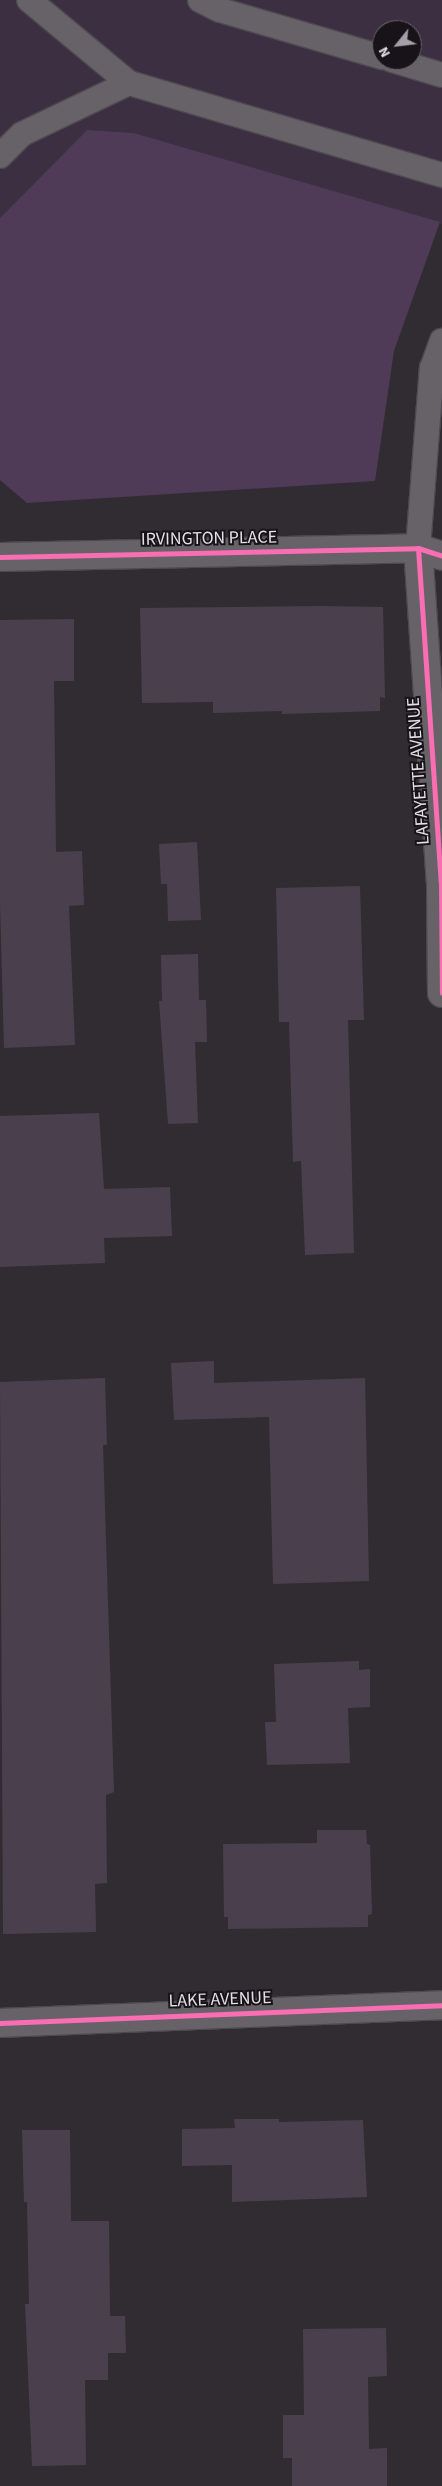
<!DOCTYPE html>
<style>
body{margin:0}
#map{position:relative;width:442px;height:2486px;overflow:hidden;background:#312c32;font-family:"Source Sans 3",sans-serif}
div>[style]{position:absolute}
.built>*{inset:0;background:#3c2f42}
.green>*{inset:0;background:#4f3a58}
.building>*{inset:0;background:#4a404d}
.roads{filter:drop-shadow(1px 0 #4d4950) drop-shadow(-1px 0 #4d4950) drop-shadow(0 1px #4d4950) drop-shadow(0 -1px #4d4950)}
.lane>*{height:24px;margin:-12px;padding:0 12px;transform-origin:12px;border-radius:12px;background:#676268}
.street>*{height:28px;margin:-14px;padding:0 14px;transform-origin:14px;border-radius:14px;background:#676268}
.cycleway>*{height:5px;margin:-2.5px;padding:0 2.5px;transform-origin:2.5px;border-radius:2.5px;background:#f96db3}
span{translate:-50% -50%;white-space:nowrap;text-align:center;line-height:1.15;-webkit-text-stroke:4px #171319;paint-order:stroke}
.street-label{font-size:18px;color:#e4dee7}
.north{position:absolute;left:372px;top:20px;width:50px;height:50px;box-sizing:border-box;background:#171319;border:1px solid #69646b;border-radius:50%;rotate:241deg;font-size:14px;font-weight:700;line-height:20px;text-align:center;color:#e4dee7}
.north::after{content:'';display:block;margin:auto;width:18px;height:22px;background:#a5a0a8;clip-path:polygon(50% 0,100% 100%,50% 72%,0 100%)}
</style>
<div id="map">
<div class="built">
<div style="clip-path:polygon(evenodd,0 0,442px 0,442px 224px,134px 133px,87px 130px,0 218px,0 0,382px 30px,412px 30px,412px 60px,382px 60px,382px 30px)"></div>
</div>
<div class="green">
<div style="clip-path:polygon(87px 130px,134px 133px,440px 222px,394px 351px,375px 481px,27px 503px,0 480px,0 218px)"></div>
</div>
<div class="building">
<div style="clip-path:polygon(322px 606px,383px 607px,385px 698px,380px 697px,380px 711px,282px 714px,282px 711px,213px 713px,213px 702px,142px 703px,140px 608px)"></div>
<div style="clip-path:polygon(74px 619px,74px 681px,54px 681px,56px 852px,82px 851px,84px 905px,69px 906px,75px 1045px,4px 1048px,0 903px,0 620px)"></div>
<div style="clip-path:polygon(197px 842px,201px 920px,168px 921px,167px 884px,161px 884px,159px 844px)"></div>
<div style="clip-path:polygon(360px 886px,364px 1020px,348px 1020px,354px 1253px,305px 1255px,301px 1161px,293px 1162px,289px 1022px,279px 1022px,276px 888px)"></div>
<div style="clip-path:polygon(198px 954px,199px 1000px,206px 1000px,207px 1042px,195px 1042px,198px 1123px,168px 1124px,159px 1001px,162px 1001px,161px 955px)"></div>
<div style="clip-path:polygon(99px 1113px,104px 1189px,170px 1187px,172px 1236px,104px 1238px,105px 1263px,0 1267px,0 1116px)"></div>
<div style="clip-path:polygon(214px 1361px,214px 1383px,365px 1378px,369px 1581px,273px 1584px,269px 1417px,174px 1420px,171px 1363px)"></div>
<div style="clip-path:polygon(105px 1378px,107px 1445px,103px 1445px,114px 1792px,106px 1795px,107px 1883px,95px 1884px,96px 1932px,3px 1934px,0 1382px)"></div>
<div style="clip-path:polygon(359px 1661px,359px 1670px,370px 1669px,370px 1707px,348px 1708px,350px 1763px,267px 1765px,265px 1722px,276px 1722px,274px 1664px)"></div>
<div style="clip-path:polygon(317px 1830px,366px 1830px,367px 1844px,370px 1845px,372px 1914px,368px 1915px,368px 1927px,228px 1929px,228px 1917px,224px 1917px,223px 1844px,317px 1843px)"></div>
<div style="clip-path:polygon(234px 2119px,279px 2119px,279px 2122px,363px 2120px,367px 2197px,232px 2202px,232px 2165px,182px 2166px,182px 2129px,235px 2128px)"></div>
<div style="clip-path:polygon(22px 2130px,70px 2130px,71px 2221px,109px 2221px,110px 2316px,125px 2316px,126px 2353px,108px 2353px,108px 2380px,85px 2380px,86px 2465px,32px 2466px,25px 2304px,29px 2304px,27px 2202px,24px 2202px)"></div>
<div style="clip-path:polygon(386px 2328px,387px 2376px,368px 2377px,369px 2449px,387px 2448px,387px 2486px,292px 2486px,292px 2458px,283px 2458px,283px 2415px,304px 2415px,303px 2329px)"></div>
</div>
<div class="roads">
<div class="lane">
<div style="left:29px;top:0;width:130px;rotate:39.7deg"></div>
<div style="left:129px;top:83px;width:326px;rotate:16.4deg"></div>
<div style="left:200px;top:0;width:22px;rotate:27deg"></div>
<div style="left:220px;top:10px;width:169px;rotate:16.2deg"></div>
<div style="left:392px;top:60px;width:52px;rotate:16.7deg"></div>
<div style="left:0;top:156px;width:31px;rotate:-45deg"></div>
<div style="left:22px;top:134px;width:119px;rotate:-25.5deg"></div>
<div style="left:418px;top:548px;width:181px;rotate:-85.6deg"></div>
<div style="left:432px;top:368px;width:29px;rotate:-70deg"></div>
</div>
<div class="street">
<div style="left:418px;top:548px;width:335px;rotate:86.1deg"></div>
<div style="left:441px;top:882px;width:111px;rotate:89.5deg"></div>
<div style="left:0;top:557px;width:418px;rotate:-1.2deg"></div>
<div style="left:418px;top:548px;width:25px;rotate:18deg"></div>
<div style="left:0;top:2023px;width:442px;rotate:-2.3deg"></div>
</div>
</div>
<div class="cycleway">
<div style="left:418px;top:548px;width:335px;rotate:86.1deg"></div>
<div style="left:441px;top:882px;width:111px;rotate:89.5deg"></div>
<div style="left:0;top:557px;width:418px;rotate:-1.2deg"></div>
<div style="left:418px;top:548px;width:25px;rotate:18deg"></div>
<div style="left:0;top:2023px;width:442px;rotate:-2.3deg"></div>
</div>
<div class="street-label">
<span style="left:209px;top:539px;rotate:-1deg">IRVINGTON PLACE</span>
<span style="left:419px;top:771px;rotate:-94deg">LAFAYETTE AVENUE</span>
<span style="left:220px;top:2000px;rotate:-2deg">LAKE AVENUE</span>
</div>
<div class="north">N</div>
</div>
